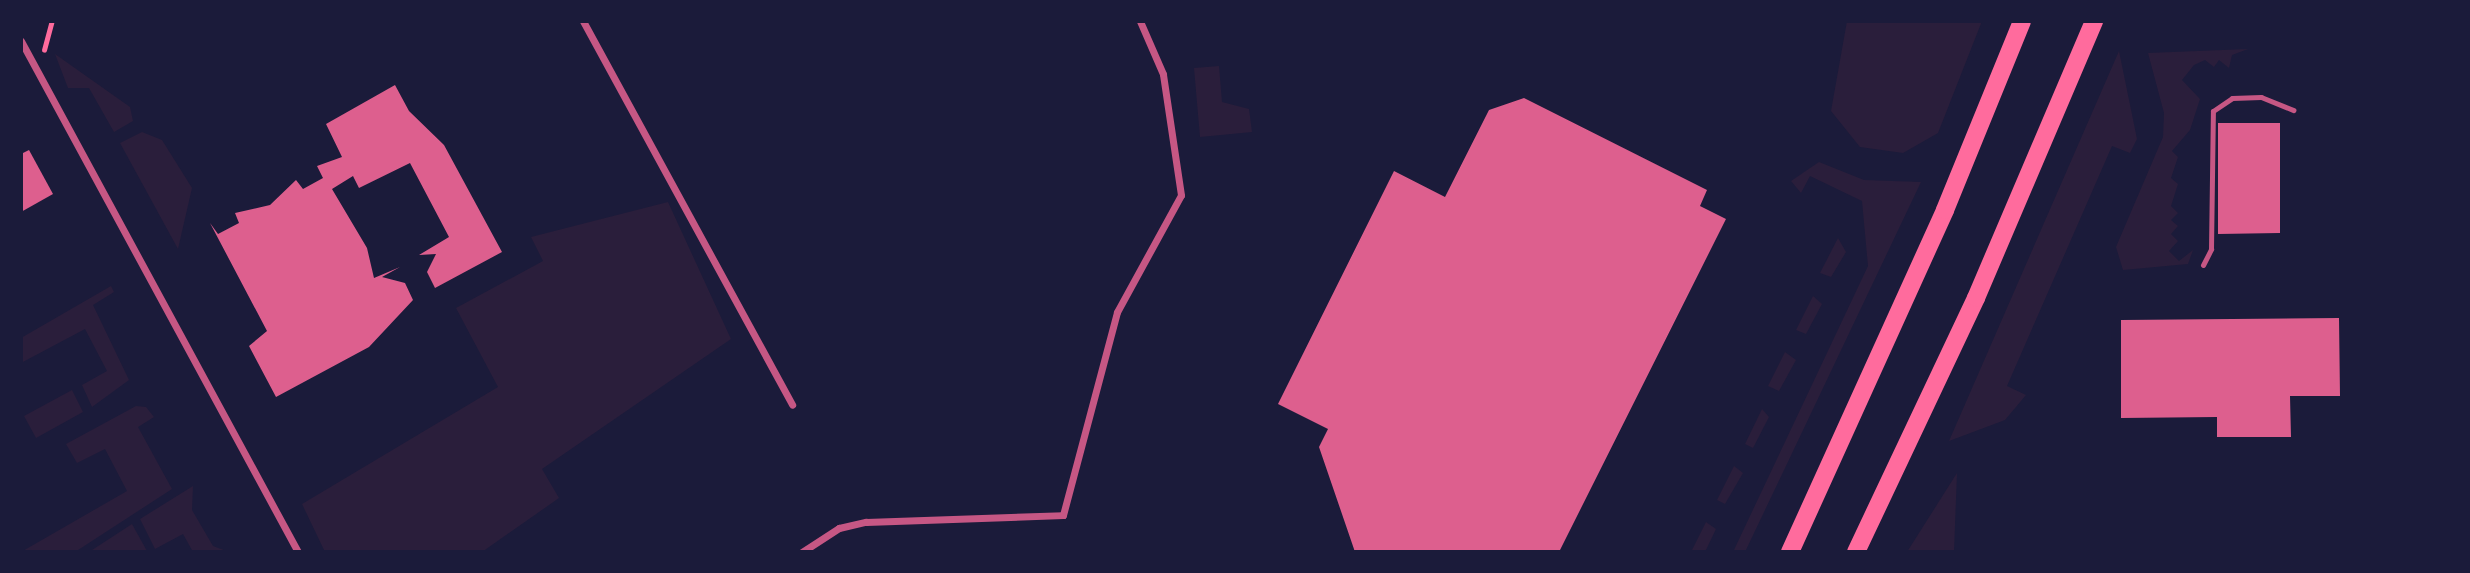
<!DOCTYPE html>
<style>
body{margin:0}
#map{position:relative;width:2470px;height:573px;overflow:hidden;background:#1b1b3a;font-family:Overpass,sans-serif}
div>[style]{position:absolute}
.green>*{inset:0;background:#2a1e3b}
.building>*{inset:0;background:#dd5f8e}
.path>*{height:4.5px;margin:-2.25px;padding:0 2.25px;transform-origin:2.25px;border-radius:2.25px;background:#ff6b9d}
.service>*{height:5px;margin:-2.5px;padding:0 2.5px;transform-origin:2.5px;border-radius:2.5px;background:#c65784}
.minor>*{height:7px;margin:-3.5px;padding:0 3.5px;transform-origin:3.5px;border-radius:3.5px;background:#c65784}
.primary>*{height:18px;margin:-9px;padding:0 9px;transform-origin:9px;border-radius:9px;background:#ff6b9d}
span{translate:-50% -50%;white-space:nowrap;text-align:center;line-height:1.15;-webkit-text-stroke:5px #1b1b3a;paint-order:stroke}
.frame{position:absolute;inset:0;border:23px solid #1b1b3a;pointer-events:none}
</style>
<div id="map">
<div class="green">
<div style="clip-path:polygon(1847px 21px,1982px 21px,1938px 133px,1903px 153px,1860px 147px,1831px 111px)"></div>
<div style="clip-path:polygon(2248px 49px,2232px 55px,2229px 68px,2219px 60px,2214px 67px,2205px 60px,2194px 65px,2182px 80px,2200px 99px,2190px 130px,2172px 151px,2178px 157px,2171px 178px,2178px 184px,2171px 206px,2178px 213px,2171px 220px,2178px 226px,2171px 234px,2178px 241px,2169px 251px,2179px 261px,2193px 250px,2188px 264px,2123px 270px,2116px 247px,2163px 137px,2164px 113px,2148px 53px)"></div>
<div style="clip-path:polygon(2119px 51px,2137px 139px,2130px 153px,2112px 146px,2007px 386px,2026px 395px,2005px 420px,1949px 441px)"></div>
<div style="clip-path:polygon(55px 54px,130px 107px,133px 121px,114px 132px,89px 88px,68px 88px)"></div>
<div style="clip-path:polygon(1219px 66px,1222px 102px,1249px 109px,1252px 132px,1200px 137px,1194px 68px)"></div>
<div style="clip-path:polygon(142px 132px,162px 140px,192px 188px,178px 249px,120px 143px)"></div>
<div style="clip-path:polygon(1819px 162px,1864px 180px,1921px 182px,1745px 552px,1733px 552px,1868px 266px,1862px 201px,1810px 176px,1801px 193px,1791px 181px)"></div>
<div style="clip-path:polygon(668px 202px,731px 339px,542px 469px,559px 498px,482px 552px,325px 552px,302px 504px,498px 387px,456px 308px,543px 261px,531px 237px)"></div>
<div style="clip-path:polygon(1838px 238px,1846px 252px,1831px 277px,1820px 273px)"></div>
<div style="clip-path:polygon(111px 286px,114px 292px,93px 305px,129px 380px,92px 407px,82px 385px,107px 371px,85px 329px,21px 363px,21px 338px)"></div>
<div style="clip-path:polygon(1813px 296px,1822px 304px,1806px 334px,1796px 330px)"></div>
<div style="clip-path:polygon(1785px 352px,1796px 360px,1779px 391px,1768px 386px)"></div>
<div style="clip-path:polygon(72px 390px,83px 412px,36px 438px,24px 416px)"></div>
<div style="clip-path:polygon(136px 406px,146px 407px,154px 417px,138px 427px,172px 489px,75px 552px,21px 552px,127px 491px,105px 449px,77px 463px,66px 444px)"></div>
<div style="clip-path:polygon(1762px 409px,1769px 417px,1753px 448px,1745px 444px)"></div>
<div style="clip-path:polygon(1734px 466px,1743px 473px,1725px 504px,1717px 500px)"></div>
<div style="clip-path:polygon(1957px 473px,1954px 552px,1907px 552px)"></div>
<div style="clip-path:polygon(193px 486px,192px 510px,213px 546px,229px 552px,193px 552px,183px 534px,155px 549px,140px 519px)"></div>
<div style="clip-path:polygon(1706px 522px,1716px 529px,1705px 552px,1691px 552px)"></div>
<div style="clip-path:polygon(132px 524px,147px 551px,89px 552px)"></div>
</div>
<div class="building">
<div style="clip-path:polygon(395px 85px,409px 111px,444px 145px,502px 252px,435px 288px,427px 272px,436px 254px,419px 255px,449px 237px,410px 163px,359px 188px,353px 176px,332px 189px,367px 248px,374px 278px,400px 267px,382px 277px,405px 283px,413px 300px,369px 347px,276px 397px,249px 346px,267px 331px,210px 223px,218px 234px,239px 223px,235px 213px,270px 205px,296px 180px,303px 189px,323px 178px,317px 166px,342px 157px,326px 124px)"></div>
<div style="clip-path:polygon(1524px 98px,1707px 190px,1700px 206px,1726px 219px,1559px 552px,1355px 552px,1319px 447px,1328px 429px,1278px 404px,1394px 171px,1445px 197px,1489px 110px)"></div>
<div style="clip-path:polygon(2218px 123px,2280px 123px,2280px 233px,2218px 234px)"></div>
<div style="clip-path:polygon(29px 150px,53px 194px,21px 212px,21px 154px)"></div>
<div style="clip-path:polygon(2339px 318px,2340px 396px,2290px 396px,2291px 437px,2217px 437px,2217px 417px,2121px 418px,2121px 320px)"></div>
</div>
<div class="path">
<div style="left:44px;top:50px;width:30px;rotate:-75deg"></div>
</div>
<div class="service">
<div style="left:2203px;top:265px;width:18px;rotate:-63deg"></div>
<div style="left:2211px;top:249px;width:138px;rotate:-89.2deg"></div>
<div style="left:2213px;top:111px;width:23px;rotate:-34deg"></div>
<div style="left:2232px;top:98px;width:29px;rotate:-2deg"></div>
<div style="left:2261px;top:97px;width:35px;rotate:22deg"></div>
</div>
<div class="minor">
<div style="left:583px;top:21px;width:437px;rotate:61.4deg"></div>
<div style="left:21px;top:41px;width:581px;rotate:61.54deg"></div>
<div style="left:802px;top:552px;width:44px;rotate:-33deg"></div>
<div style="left:839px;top:528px;width:28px;rotate:-13deg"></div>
<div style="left:866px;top:522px;width:197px;rotate:-2deg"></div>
<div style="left:1063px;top:515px;width:210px;rotate:-75.1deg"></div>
<div style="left:1117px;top:312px;width:133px;rotate:-61.3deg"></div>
<div style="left:1181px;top:195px;width:122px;rotate:-98.5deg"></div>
<div style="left:1163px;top:74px;width:58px;rotate:-113.5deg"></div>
</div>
<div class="primary">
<div style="left:1790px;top:552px;width:375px;rotate:-65.6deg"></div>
<div style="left:1945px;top:210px;width:204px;rotate:-67.8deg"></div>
<div style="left:1856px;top:552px;width:281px;rotate:-64.7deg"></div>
<div style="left:1976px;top:298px;width:301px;rotate:-66.9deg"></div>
</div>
<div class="frame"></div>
</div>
